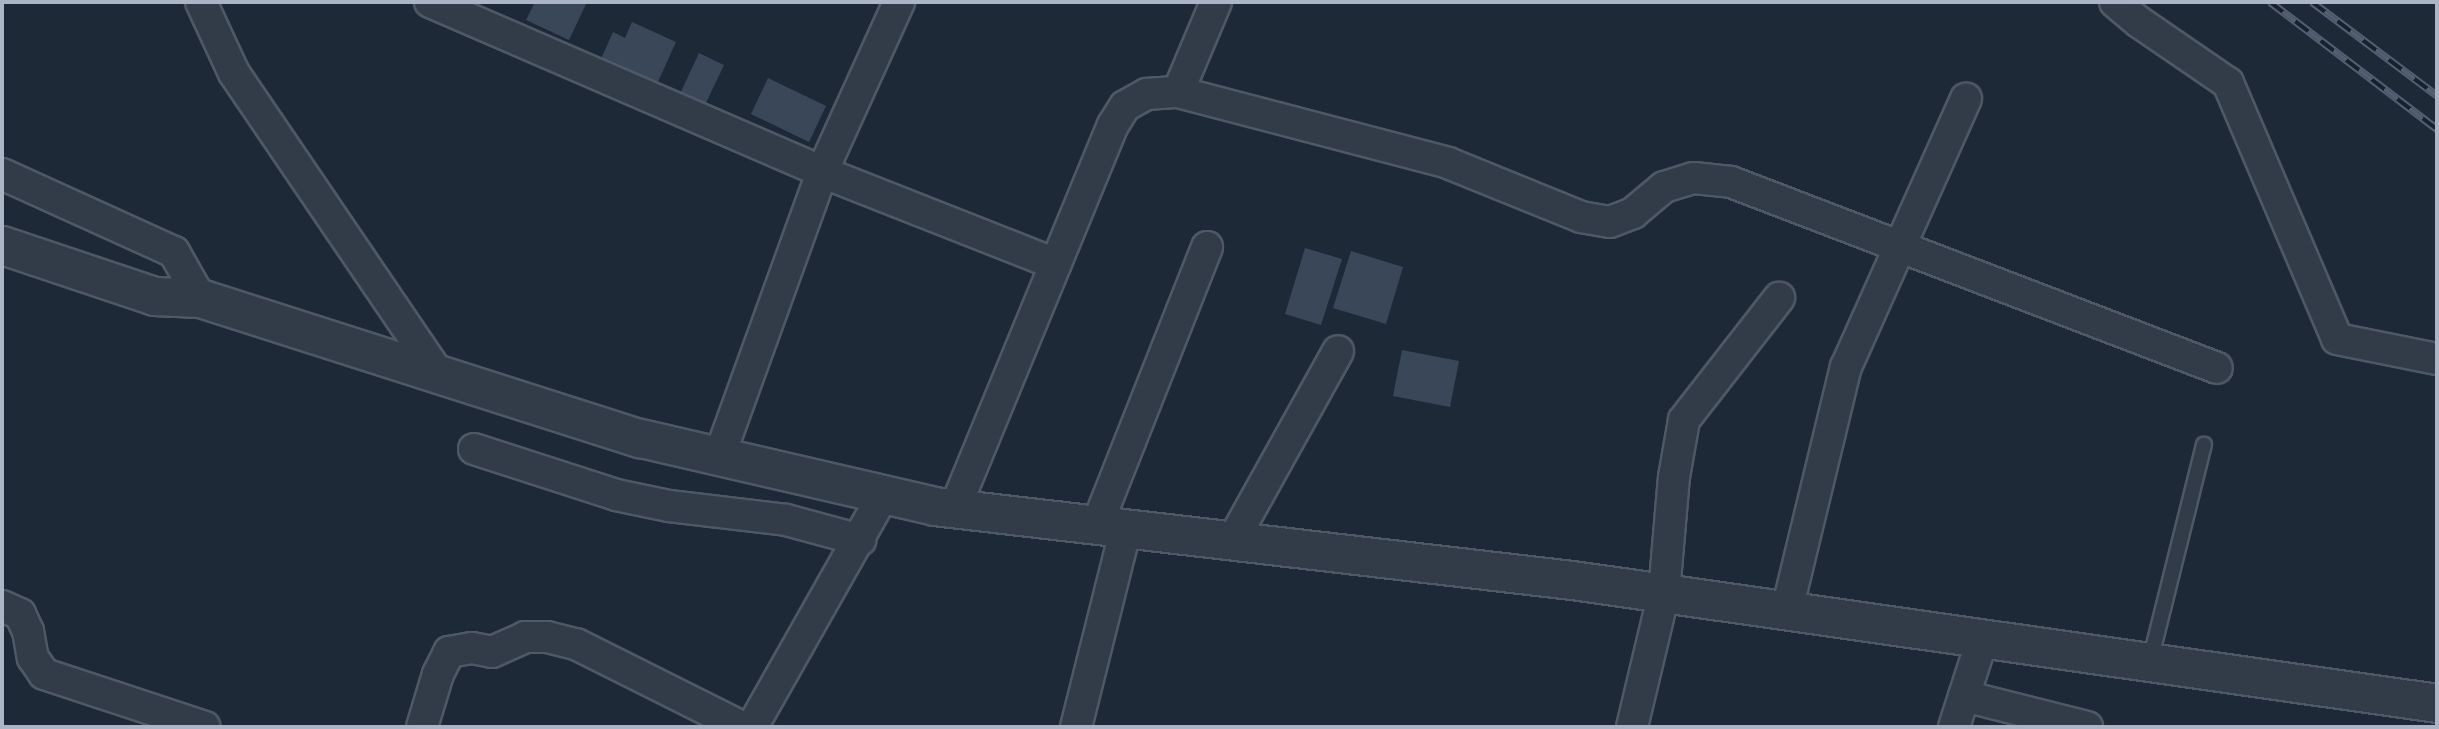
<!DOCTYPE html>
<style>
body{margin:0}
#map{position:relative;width:2439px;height:729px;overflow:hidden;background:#1e2938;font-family:"Open Sans",sans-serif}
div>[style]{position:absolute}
.building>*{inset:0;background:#3a4758}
.roads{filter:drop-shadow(2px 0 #4f5866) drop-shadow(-2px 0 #4f5866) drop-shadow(0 2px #4f5866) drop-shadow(0 -2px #4f5866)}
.service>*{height:14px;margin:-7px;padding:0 7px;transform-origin:7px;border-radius:7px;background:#323b48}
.minor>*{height:30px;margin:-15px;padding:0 15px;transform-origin:15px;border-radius:15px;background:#323b48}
.tertiary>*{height:37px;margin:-18.5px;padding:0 18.5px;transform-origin:18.5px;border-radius:18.5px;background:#323b48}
.rail>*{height:8px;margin-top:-4px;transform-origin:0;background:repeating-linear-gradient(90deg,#17202c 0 16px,#535f70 0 32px);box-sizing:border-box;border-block:2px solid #535f70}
span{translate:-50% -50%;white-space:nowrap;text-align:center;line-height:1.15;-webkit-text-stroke:5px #17202c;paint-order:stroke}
.frame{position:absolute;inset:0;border:4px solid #abb5c5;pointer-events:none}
</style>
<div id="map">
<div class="building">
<div style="clip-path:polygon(535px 2px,587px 2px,569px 40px,526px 20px)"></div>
<div style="clip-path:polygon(632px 22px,676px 42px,657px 84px,601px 59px,613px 32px,625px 38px)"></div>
<div style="clip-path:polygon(699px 53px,724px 65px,704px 107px,679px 96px)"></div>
<div style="clip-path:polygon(768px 78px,826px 106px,809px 142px,751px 114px)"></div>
<div style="clip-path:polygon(1305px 248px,1342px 259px,1321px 325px,1285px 314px)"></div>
<div style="clip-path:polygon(1351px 251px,1403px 267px,1386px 324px,1333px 308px)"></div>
<div style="clip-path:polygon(1402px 350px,1459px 361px,1450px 407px,1393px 396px)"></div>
</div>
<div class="roads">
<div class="service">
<div style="left:2150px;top:661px;width:223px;rotate:-76deg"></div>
</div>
<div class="minor">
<div style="left:201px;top:2px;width:78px;rotate:65.1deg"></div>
<div style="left:234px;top:73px;width:366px;rotate:55.8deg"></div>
<div style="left:430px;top:2px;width:427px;rotate:23.4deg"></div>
<div style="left:822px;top:172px;width:251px;rotate:21.5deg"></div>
<div style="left:2115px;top:2px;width:31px;rotate:40deg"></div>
<div style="left:2139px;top:22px;width:108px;rotate:34.4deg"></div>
<div style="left:2228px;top:83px;width:278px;rotate:66.9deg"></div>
<div style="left:2337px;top:339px;width:102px;rotate:11.3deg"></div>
<div style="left:1178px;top:92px;width:98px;rotate:-67.1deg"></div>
<div style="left:2px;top:174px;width:189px;rotate:24.4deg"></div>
<div style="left:174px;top:252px;width:53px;rotate:60.5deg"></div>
<div style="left:474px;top:449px;width:149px;rotate:17.9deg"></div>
<div style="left:616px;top:495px;width:54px;rotate:11.7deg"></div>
<div style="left:669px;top:506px;width:118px;rotate:6.8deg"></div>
<div style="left:786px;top:520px;width:77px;rotate:15.1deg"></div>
<div style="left:719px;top:457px;width:303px;rotate:-70.1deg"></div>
<div style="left:822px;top:172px;width:187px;rotate:-65.6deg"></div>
<div style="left:955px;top:508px;width:414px;rotate:-67.6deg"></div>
<div style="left:1113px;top:125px;width:22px;rotate:-58deg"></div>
<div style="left:1125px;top:106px;width:25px;rotate:-29deg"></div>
<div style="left:1147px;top:94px;width:31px;rotate:-4deg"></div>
<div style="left:1178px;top:92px;width:279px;rotate:14.7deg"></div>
<div style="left:1448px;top:163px;width:144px;rotate:22.1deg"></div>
<div style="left:1581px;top:217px;width:29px;rotate:10deg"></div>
<div style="left:1610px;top:222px;width:25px;rotate:-21deg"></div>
<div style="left:1633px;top:213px;width:40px;rotate:-40deg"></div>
<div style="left:1664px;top:187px;width:31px;rotate:-17deg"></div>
<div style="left:1694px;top:178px;width:37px;rotate:6deg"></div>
<div style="left:1731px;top:182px;width:520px;rotate:20.94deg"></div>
<div style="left:1097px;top:525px;width:299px;rotate:-68.4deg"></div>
<div style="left:1233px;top:540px;width:216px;rotate:-60.9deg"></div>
<div style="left:2px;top:606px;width:20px;rotate:24deg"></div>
<div style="left:20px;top:614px;width:19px;rotate:65deg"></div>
<div style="left:28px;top:631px;width:27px;rotate:80deg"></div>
<div style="left:33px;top:658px;width:19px;rotate:55deg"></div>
<div style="left:44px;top:674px;width:169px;rotate:18.2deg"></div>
<div style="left:1787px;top:610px;width:250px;rotate:-76.4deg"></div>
<div style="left:1846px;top:367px;width:294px;rotate:-65.9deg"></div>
<div style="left:1964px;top:696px;width:127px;rotate:14.1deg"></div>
<div style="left:422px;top:727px;width:55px;rotate:-73.2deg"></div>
<div style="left:438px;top:674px;width:25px;rotate:-63deg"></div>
<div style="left:449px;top:652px;width:23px;rotate:-10deg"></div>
<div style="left:472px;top:648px;width:20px;rotate:11deg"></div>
<div style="left:492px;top:652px;width:36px;rotate:-24deg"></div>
<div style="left:525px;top:637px;width:22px"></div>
<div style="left:547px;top:637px;width:30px;rotate:14deg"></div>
<div style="left:576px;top:644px;width:186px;rotate:26.6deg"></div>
<div style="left:752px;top:727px;width:266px;rotate:-60.5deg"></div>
<div style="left:1076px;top:727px;width:205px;rotate:-75.9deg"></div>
<div style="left:1632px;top:727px;width:138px;rotate:-76.6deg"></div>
<div style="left:1664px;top:593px;width:116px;rotate:-85.1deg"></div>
<div style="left:1674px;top:477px;width:58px;rotate:-80deg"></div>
<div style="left:1684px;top:420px;width:155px;rotate:-52.1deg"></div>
<div style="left:1954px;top:727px;width:95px;rotate:-72.1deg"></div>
</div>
<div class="tertiary">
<div style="left:2px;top:245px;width:160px;rotate:18.5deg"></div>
<div style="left:154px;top:296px;width:46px;rotate:2.5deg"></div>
<div style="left:200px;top:298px;width:462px;rotate:17.7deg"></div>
<div style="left:640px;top:438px;width:302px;rotate:13deg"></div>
<div style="left:934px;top:506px;width:642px;rotate:6.62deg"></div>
<div style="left:1572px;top:580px;width:874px;rotate:8.09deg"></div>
</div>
</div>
<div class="rail">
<div style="left:2270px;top:2px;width:210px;rotate:37.3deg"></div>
<div style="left:2312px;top:2px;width:156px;rotate:36.9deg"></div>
</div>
<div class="frame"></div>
</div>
